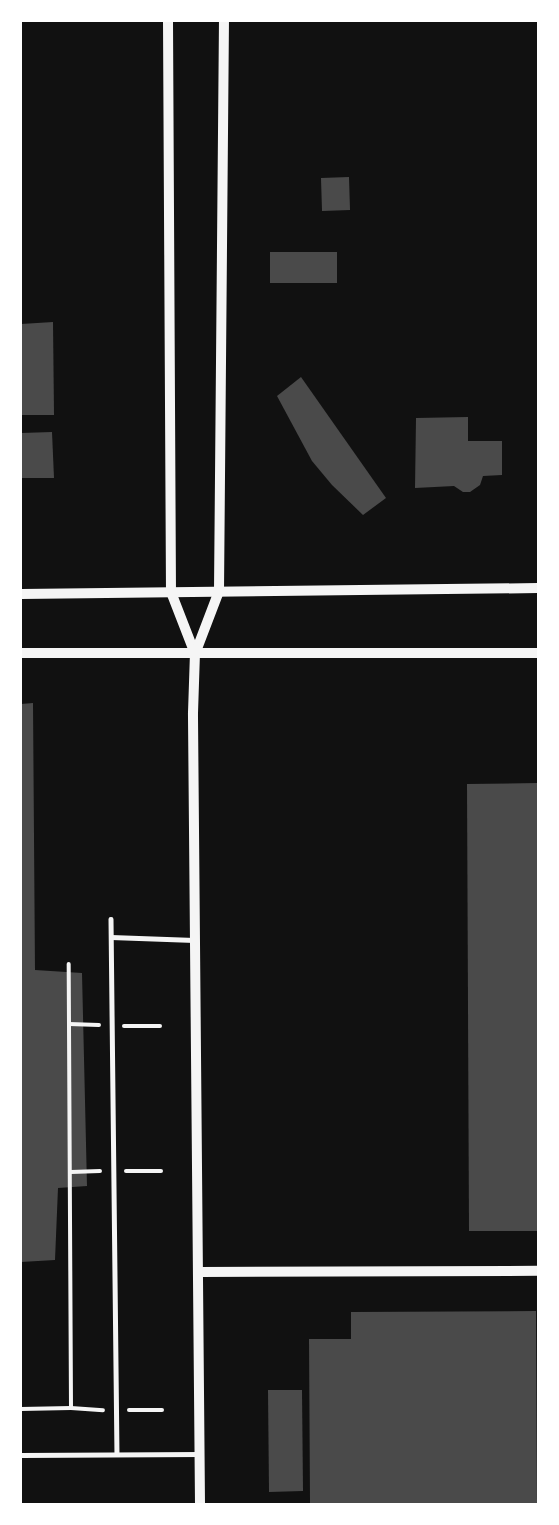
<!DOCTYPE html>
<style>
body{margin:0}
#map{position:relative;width:559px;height:1525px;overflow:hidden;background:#111;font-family:"Varela Round",sans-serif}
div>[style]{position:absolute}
.building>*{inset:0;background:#4a4a4a}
.path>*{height:4px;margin:-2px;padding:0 2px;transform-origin:2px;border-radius:2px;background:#f5f5f5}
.service>*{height:4.5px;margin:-2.25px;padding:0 2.25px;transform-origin:2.25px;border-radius:2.25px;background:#f5f5f5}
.tertiary>*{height:10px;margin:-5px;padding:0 5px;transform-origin:5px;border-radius:5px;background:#f5f5f5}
span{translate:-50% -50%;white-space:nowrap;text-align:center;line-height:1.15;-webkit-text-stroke:4.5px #fff;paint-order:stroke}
.frame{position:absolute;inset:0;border:22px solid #fff;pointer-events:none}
</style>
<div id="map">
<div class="building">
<div style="clip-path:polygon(349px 177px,350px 210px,322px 211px,321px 178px)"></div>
<div style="clip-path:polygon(270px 252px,337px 252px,337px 283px,270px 283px)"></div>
<div style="clip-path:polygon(53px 322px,54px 415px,21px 415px,21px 324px)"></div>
<div style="clip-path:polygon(301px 377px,386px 498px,363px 515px,332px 485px,312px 461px,277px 396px)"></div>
<div style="clip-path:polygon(468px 417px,468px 441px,502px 441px,502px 475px,483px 476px,480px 485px,470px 492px,463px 492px,454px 486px,415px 488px,416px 418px)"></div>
<div style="clip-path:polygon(52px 432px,54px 478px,21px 478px,21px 433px)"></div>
<div style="clip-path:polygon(33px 703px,35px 970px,82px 973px,87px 1186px,58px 1188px,55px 1260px,21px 1262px,21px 704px)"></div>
<div style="clip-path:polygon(538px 783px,538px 1231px,469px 1231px,467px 784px)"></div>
<div style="clip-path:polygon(536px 1311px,537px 1504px,310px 1504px,309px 1339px,351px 1339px,351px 1312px)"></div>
<div style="clip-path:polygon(268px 1390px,302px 1390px,303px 1491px,269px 1492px)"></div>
</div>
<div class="path">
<div style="left:69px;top:1024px;width:30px;rotate:2deg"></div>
<div style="left:124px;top:1026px;width:36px"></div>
<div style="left:126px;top:1171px;width:35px"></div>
<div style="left:71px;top:1172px;width:29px;rotate:-2deg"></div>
<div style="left:71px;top:1408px;width:32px;rotate:4deg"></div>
<div style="left:21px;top:1409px;width:50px;rotate:-1.1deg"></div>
<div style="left:71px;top:1408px;width:444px;rotate:-90.3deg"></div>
<div style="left:129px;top:1410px;width:33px"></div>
</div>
<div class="service">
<div style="left:111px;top:919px;width:535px;rotate:89.36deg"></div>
<div style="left:111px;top:937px;width:83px;rotate:2.1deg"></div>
<div style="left:21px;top:1455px;width:179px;rotate:-0.3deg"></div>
</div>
<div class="tertiary">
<div style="left:168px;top:21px;width:571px;rotate:89.7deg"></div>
<div style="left:171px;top:592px;width:66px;rotate:68.8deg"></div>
<div style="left:21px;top:594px;width:517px;rotate:-0.66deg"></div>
<div style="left:21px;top:653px;width:517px"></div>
<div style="left:200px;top:1272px;width:338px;rotate:-0.2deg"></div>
<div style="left:200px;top:1504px;width:791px;rotate:-90.51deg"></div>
<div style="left:193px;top:713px;width:59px;rotate:-88.1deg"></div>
<div style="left:195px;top:654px;width:67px;rotate:-69.1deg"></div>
<div style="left:219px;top:591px;width:570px;rotate:-89.5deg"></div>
</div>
<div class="frame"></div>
</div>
